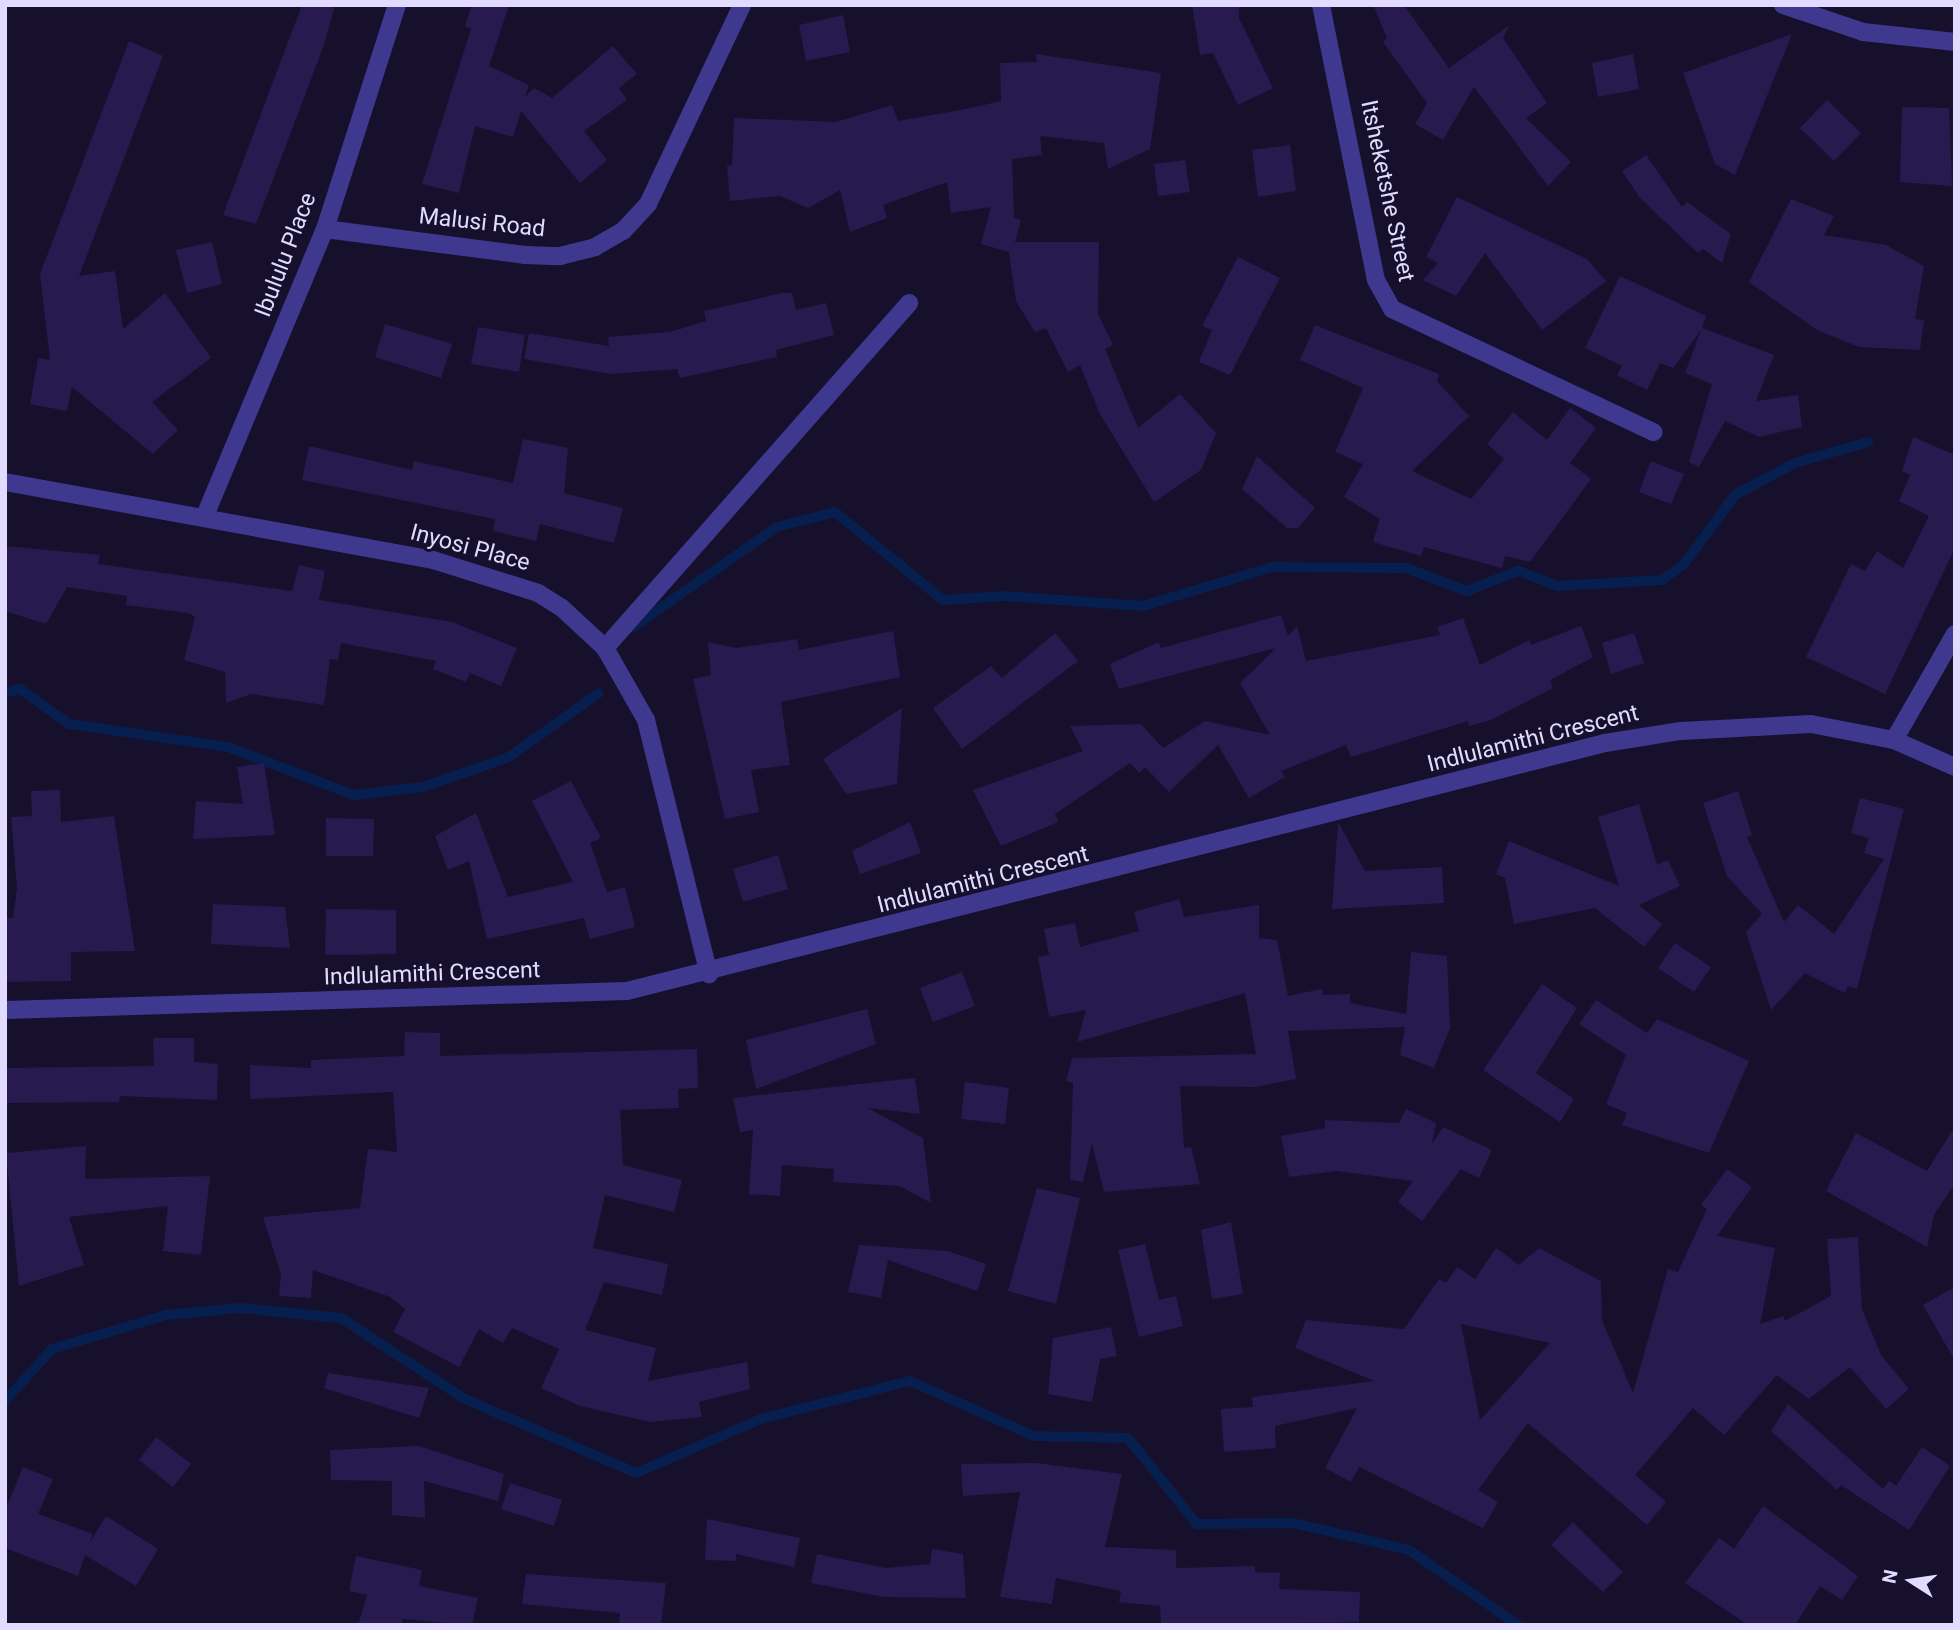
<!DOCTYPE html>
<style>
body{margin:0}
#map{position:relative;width:1960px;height:1630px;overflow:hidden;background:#16102d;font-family:Roboto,sans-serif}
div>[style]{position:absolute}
.stream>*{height:10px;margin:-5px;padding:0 5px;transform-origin:5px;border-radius:5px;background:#071f4e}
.building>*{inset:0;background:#271a4f}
.minor>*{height:18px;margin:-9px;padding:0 9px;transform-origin:9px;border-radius:9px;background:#3e388f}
span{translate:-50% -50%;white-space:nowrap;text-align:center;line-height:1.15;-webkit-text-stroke:6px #16102d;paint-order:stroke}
.street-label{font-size:23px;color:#e1dcff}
.frame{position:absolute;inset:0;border:7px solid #e1dcff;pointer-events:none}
.north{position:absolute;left:1876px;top:1546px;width:70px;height:70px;-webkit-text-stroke:5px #16102d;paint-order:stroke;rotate:282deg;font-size:19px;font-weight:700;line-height:28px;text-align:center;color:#e1dcff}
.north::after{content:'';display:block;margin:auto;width:24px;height:32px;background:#e1dcff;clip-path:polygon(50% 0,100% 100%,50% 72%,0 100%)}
</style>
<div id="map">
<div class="stream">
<div style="left:632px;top:628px;width:177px;rotate:-34.9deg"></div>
<div style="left:777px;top:527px;width:60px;rotate:-14.5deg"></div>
<div style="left:835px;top:512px;width:139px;rotate:39.2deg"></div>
<div style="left:943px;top:600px;width:61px;rotate:-3.8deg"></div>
<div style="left:1004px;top:596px;width:139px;rotate:4.1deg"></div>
<div style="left:1143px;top:606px;width:135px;rotate:-16.8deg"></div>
<div style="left:1272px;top:567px;width:134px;rotate:0.4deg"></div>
<div style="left:1406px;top:568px;width:65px;rotate:20.7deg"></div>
<div style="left:1467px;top:591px;width:55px;rotate:-21.4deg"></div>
<div style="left:1518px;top:571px;width:43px;rotate:20.6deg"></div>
<div style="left:1558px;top:586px;width:104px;rotate:-3.3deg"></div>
<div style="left:1662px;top:580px;width:26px;rotate:-36deg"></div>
<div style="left:1683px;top:565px;width:87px;rotate:-53.4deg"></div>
<div style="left:1735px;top:495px;width:68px;rotate:-28.1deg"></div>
<div style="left:1795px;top:463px;width:76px;rotate:-16deg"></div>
<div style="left:5px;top:693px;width:16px;rotate:-15deg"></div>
<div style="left:20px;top:689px;width:60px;rotate:35.5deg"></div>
<div style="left:69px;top:724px;width:161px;rotate:8.2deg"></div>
<div style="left:228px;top:747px;width:135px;rotate:20.9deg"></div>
<div style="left:354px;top:795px;width:69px;rotate:-6.6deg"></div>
<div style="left:423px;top:787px;width:91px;rotate:-19.2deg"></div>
<div style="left:509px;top:757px;width:110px;rotate:-35.4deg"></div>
<div style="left:5px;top:1401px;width:70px;rotate:-47.9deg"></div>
<div style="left:52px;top:1349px;width:119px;rotate:-16.6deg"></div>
<div style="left:166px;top:1315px;width:74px;rotate:-5.4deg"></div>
<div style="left:240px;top:1308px;width:101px;rotate:5.7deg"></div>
<div style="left:341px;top:1318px;width:148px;rotate:33.2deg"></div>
<div style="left:465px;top:1399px;width:186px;rotate:23.4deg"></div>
<div style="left:636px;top:1473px;width:136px;rotate:-23.4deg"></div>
<div style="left:761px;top:1419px;width:154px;rotate:-14.3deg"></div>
<div style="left:910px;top:1381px;width:136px;rotate:23.9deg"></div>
<div style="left:1034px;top:1436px;width:94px;rotate:1.2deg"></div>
<div style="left:1128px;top:1438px;width:110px;rotate:51.3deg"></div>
<div style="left:1197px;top:1524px;width:96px;rotate:-0.6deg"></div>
<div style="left:1293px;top:1523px;width:119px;rotate:13.1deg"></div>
<div style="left:1409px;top:1550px;width:132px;rotate:34.5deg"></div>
</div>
<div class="building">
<div style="clip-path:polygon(302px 5px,335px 5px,324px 45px,256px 224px,223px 215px)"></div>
<div style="clip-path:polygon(472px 5px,509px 5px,489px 66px,529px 85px,525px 97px,534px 88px,552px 98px,613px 46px,637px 74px,619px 88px,627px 100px,584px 131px,607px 160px,580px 183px,521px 111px,513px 137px,475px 126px,459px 193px,422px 184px,471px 29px,465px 26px)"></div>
<div style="clip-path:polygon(1192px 5px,1239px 5px,1239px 18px,1273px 88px,1238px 105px,1213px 53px,1200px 55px)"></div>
<div style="clip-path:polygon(1373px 5px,1404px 5px,1449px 68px,1510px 25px,1503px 38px,1547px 103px,1526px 118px,1571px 162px,1548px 186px,1474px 87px,1443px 140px,1415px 124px,1427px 103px,1383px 42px,1387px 38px)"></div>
<div style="clip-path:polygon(843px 15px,850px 52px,806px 61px,799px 25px)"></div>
<div style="clip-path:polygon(1792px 34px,1735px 175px,1715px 164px,1683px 73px)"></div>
<div style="clip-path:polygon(129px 41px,163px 56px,79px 276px,115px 271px,123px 329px,165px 293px,211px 358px,152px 402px,178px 430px,153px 454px,72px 387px,67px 411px,30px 404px,38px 358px,50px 360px,40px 274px)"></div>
<div style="clip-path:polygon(1036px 54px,1161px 73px,1150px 149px,1108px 169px,1104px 143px,1040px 136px,1042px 155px,1012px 159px,1014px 218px,1021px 220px,1015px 242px,1099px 242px,1098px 314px,1113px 345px,1105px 349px,1138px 428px,1180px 394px,1216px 433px,1201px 470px,1154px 502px,1100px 414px,1080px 365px,1068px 372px,1046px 328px,1035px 332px,1016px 301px,1009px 252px,981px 244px,991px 207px,951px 213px,947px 182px,883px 205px,887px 218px,850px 232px,840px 190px,808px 208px,780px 196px,730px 201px,727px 166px,732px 165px,734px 118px,836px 122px,892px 105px,898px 121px,966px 109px,1001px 101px,1000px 63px,1037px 62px)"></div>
<div style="clip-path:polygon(1633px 54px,1639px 89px,1598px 97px,1592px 63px)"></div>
<div style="clip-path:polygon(1827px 100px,1861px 133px,1834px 161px,1800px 128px)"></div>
<div style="clip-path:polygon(1902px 107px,1949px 108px,1952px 186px,1900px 182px)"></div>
<div style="clip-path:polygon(1290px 145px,1296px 191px,1258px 197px,1252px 150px)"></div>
<div style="clip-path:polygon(1646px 155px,1682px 207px,1687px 202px,1731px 234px,1722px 263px,1703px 249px,1698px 253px,1640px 198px,1622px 171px)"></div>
<div style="clip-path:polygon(1185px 160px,1190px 192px,1158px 196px,1154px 164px)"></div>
<div style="clip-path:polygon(1457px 197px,1587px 259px,1606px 281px,1542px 330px,1485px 253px,1456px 296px,1423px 280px,1438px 263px,1426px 257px)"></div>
<div style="clip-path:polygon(1791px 199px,1834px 216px,1824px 235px,1886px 245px,1924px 266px,1915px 319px,1924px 320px,1920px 350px,1859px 347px,1817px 330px,1749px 282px)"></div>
<div style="clip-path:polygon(212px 242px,222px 284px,187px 293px,176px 250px)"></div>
<div style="clip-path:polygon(1238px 257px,1280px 278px,1230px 375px,1199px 362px,1212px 330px,1202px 326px)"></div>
<div style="clip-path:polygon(1620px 276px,1706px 316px,1702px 328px,1774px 355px,1756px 401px,1798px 395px,1802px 427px,1759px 437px,1725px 421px,1699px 467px,1689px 462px,1712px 384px,1685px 373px,1701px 330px,1673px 368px,1660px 363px,1647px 390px,1617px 375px,1622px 366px,1585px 348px)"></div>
<div style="clip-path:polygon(782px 293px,792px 293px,796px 310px,826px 303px,834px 335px,776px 350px,777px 357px,680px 378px,677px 369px,611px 374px,524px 359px,529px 333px,609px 346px,608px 337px,670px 332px,706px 321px,704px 311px)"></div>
<div style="clip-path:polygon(385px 324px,452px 344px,441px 378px,375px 357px)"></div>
<div style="clip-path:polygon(1315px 325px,1439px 374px,1437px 381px,1469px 416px,1412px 471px,1471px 499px,1504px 459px,1487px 444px,1513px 412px,1547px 440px,1570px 408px,1596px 428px,1570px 463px,1591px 479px,1530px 562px,1505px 556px,1502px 568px,1424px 547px,1421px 556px,1373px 542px,1380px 519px,1344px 497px,1363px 464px,1335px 452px,1363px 388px,1300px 360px)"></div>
<div style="clip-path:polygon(478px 327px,525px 335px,519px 372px,471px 364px)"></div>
<div style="clip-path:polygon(1913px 437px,1955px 455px,1955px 548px,1885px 694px,1806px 657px,1851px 564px,1865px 571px,1877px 551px,1903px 568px,1929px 516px,1899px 501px,1910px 475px,1902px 471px)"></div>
<div style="clip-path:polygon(523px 439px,568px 448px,564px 493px,623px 508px,614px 543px,540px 524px,536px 541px,493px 531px,495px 519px,302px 480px,309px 446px,412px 470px,414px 461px,513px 483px)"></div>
<div style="clip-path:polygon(1257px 456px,1315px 508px,1298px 528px,1287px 528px,1242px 489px)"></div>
<div style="clip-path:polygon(1651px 461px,1684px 474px,1671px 504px,1639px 492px)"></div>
<div style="clip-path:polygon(5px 546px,100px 555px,98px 564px,292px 591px,299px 565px,325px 571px,319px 600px,452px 622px,517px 648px,501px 686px,470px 673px,466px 682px,433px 669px,436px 661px,341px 643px,338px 660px,330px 659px,324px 705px,251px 694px,226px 703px,225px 672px,184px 660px,195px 617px,188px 613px,126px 605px,127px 596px,67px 587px,46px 624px,5px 611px)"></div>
<div style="clip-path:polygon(1281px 615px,1288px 636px,1297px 626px,1306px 661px,1440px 635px,1437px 627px,1463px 618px,1480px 665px,1529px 640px,1531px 645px,1581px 626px,1593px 657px,1550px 680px,1553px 688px,1491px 720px,1469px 726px,1468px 721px,1351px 757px,1346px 745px,1281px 771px,1285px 777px,1249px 798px,1218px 745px,1169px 792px,1145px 767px,1139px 773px,1130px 763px,1055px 814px,1058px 822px,1001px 846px,973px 790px,1083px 751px,1070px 726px,1141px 724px,1163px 748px,1205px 721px,1270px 735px,1240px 683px,1276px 648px,1119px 689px,1110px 664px,1159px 642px,1161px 648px)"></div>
<div style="clip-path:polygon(893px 631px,900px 677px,781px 702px,790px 765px,751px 770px,759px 812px,725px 819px,693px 679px,711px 675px,708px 642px,736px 648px,797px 639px,799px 650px)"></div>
<div style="clip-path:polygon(1055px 633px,1078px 661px,962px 749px,933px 708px,991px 666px,1002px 678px)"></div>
<div style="clip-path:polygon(1634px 633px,1644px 663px,1611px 674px,1602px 643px)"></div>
<div style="clip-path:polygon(902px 708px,897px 784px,846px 794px,823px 759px)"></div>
<div style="clip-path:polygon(264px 763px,275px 835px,193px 839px,196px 801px,243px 804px,237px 767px)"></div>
<div style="clip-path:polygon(571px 781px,601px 838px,590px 843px,607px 892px,625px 887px,635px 927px,590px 939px,584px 918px,487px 939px,469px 861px,448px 870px,435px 836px,476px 813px,508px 897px,573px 882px,532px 801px)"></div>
<div style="clip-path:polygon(60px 790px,61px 822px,114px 816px,135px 951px,71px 952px,71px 981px,5px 982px,5px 918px,13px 918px,17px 888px,11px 817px,32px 816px,31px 791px)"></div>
<div style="clip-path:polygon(1738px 791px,1752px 835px,1747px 837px,1784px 922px,1798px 905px,1834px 934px,1884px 859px,1864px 853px,1869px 838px,1851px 833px,1860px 798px,1904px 809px,1857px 989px,1848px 986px,1845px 993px,1805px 973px,1771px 1010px,1746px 932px,1762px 914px,1727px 876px,1703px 803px)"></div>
<div style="clip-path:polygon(1639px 804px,1657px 865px,1668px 860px,1680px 886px,1639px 905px,1662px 924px,1644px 947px,1595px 908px,1514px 924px,1505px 878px,1496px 874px,1509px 841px,1619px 886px,1598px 817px)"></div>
<div style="clip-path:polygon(326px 818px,374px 819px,373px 856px,326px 856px)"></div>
<div style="clip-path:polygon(910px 822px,921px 853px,860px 874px,852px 851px)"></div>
<div style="clip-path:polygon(1338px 822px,1365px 871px,1442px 867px,1444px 903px,1332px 909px)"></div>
<div style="clip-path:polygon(778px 855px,788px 889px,743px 902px,733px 869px)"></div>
<div style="clip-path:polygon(1179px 899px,1184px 917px,1259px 905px,1259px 938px,1277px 940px,1288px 996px,1322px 989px,1323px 995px,1350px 994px,1350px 1003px,1406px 1014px,1411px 952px,1447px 956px,1450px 1028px,1434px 1068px,1400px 1055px,1405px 1027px,1288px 1031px,1296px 1079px,1255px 1087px,1180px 1086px,1184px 1148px,1191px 1147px,1200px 1184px,1104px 1192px,1092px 1143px,1083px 1182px,1070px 1180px,1073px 1083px,1066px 1081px,1072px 1058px,1256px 1054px,1245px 993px,1077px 1042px,1086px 1010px,1049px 1017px,1038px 957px,1049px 955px,1044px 929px,1075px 923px,1080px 947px,1139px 931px,1134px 912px)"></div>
<div style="clip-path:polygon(213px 904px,285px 907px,290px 948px,211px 944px)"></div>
<div style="clip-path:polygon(326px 909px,396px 910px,396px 954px,325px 955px)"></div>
<div style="clip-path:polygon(1675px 943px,1711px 967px,1694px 992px,1658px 968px)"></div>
<div style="clip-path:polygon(962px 972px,975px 1006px,933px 1022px,920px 988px)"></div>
<div style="clip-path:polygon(1542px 984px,1577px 1008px,1536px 1073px,1574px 1099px,1560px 1122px,1483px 1070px)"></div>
<div style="clip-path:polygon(1596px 1000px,1647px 1033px,1657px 1019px,1749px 1061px,1709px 1153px,1622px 1125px,1627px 1113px,1606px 1104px,1626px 1055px,1579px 1024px)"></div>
<div style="clip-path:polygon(867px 1009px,876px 1044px,756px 1089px,746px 1040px)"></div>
<div style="clip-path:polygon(405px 1032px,440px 1033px,440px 1056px,697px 1049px,698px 1088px,678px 1089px,679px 1108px,620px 1110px,623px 1165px,682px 1180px,674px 1212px,605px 1195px,593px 1248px,668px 1264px,662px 1295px,604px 1282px,585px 1330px,656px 1348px,648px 1381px,747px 1362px,750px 1389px,699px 1402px,702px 1417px,650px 1422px,580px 1406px,541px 1388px,559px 1349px,512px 1328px,503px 1343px,479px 1329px,459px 1367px,393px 1332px,405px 1309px,390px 1297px,313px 1270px,311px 1298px,279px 1296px,281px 1274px,263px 1217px,360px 1208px,368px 1149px,397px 1152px,393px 1092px,250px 1099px,250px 1065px,311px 1068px,311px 1060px,404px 1056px)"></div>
<div style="clip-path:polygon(153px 1038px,194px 1038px,194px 1062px,218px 1064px,217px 1100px,120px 1096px,119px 1102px,5px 1103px,5px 1068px,154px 1066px)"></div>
<div style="clip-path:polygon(915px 1078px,920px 1114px,868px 1108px,923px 1138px,931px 1203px,900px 1186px,833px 1182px,834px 1169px,782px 1165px,780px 1196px,749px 1194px,753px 1130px,740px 1132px,733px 1098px)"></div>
<div style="clip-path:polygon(965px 1082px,1009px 1088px,1005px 1124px,961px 1119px)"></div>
<div style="clip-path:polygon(1406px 1109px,1436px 1123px,1432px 1144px,1443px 1127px,1492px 1150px,1479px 1178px,1461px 1169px,1422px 1221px,1398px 1202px,1413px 1181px,1337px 1171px,1289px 1177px,1281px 1136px,1325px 1128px,1325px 1120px,1399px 1123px)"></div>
<div style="clip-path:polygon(1955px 1126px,1955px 1183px,1934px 1215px,1927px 1247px,1826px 1191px,1856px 1133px,1927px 1171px)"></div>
<div style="clip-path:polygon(86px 1146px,85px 1179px,210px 1176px,201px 1255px,163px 1251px,168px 1206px,69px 1217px,84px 1265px,19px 1286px,6px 1153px)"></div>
<div style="clip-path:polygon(evenodd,1727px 1169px,1752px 1187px,1717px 1236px,1775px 1248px,1760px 1324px,1783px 1316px,1785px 1321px,1831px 1296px,1827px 1239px,1858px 1237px,1862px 1309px,1881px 1355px,1909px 1389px,1886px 1409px,1850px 1367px,1809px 1399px,1777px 1375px,1724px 1435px,1693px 1408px,1635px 1475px,1666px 1502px,1647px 1525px,1528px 1423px,1478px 1490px,1498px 1502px,1483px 1528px,1359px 1467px,1351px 1482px,1325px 1468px,1357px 1408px,1275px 1426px,1276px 1448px,1224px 1452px,1221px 1409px,1253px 1407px,1252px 1397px,1374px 1381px,1295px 1348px,1306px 1320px,1404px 1329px,1439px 1279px,1446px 1283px,1457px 1267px,1475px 1279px,1496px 1248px,1519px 1265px,1539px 1248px,1601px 1281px,1602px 1320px,1633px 1393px,1668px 1269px,1678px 1272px,1707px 1209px,1701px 1205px,1727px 1169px,1461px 1324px,1550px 1343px,1480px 1420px,1461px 1324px)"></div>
<div style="clip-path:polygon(1037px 1188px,1080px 1198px,1056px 1304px,1008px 1291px)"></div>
<div style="clip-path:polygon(1231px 1222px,1243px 1294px,1212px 1299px,1201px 1230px)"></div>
<div style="clip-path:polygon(1145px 1244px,1159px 1300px,1176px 1296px,1183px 1326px,1139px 1337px,1118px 1250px)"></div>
<div style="clip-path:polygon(859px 1245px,948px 1251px,986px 1264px,977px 1291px,888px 1260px,881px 1298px,848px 1292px)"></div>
<div style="clip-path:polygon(1955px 1287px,1955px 1361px,1923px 1305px)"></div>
<div style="clip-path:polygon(1111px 1327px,1117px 1356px,1100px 1359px,1092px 1402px,1048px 1394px,1053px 1338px)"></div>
<div style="clip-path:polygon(328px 1373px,429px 1388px,419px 1418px,324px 1388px)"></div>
<div style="clip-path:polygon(1788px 1404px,1883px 1489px,1889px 1481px,1896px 1486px,1922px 1447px,1950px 1466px,1909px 1530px,1841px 1485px,1837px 1490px,1771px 1431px)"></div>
<div style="clip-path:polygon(156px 1437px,191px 1464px,173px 1487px,139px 1460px)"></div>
<div style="clip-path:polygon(419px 1446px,504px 1474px,498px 1501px,424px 1481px,425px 1518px,392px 1515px,392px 1481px,331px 1480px,330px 1450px)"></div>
<div style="clip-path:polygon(1036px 1463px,1122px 1474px,1105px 1547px,1176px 1550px,1176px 1568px,1255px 1566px,1255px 1572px,1280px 1573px,1279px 1589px,1360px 1592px,1359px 1622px,1161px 1625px,1160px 1606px,1119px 1602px,1121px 1591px,1056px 1578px,1052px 1604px,1000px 1597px,1020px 1492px,963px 1496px,961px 1464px)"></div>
<div style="clip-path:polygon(23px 1467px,53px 1479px,38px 1514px,93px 1534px,89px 1544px,106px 1516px,158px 1549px,136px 1586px,85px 1555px,78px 1576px,5px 1548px,5px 1511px)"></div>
<div style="clip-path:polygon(510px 1483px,562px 1500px,554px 1526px,501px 1509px)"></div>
<div style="clip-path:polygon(1763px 1506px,1858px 1576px,1842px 1600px,1820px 1586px,1795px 1625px,1748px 1625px,1685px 1583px,1719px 1538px,1734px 1549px)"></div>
<div style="clip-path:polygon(707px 1519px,800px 1538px,794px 1567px,736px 1554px,736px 1561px,705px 1560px)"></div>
<div style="clip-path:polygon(1573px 1522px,1623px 1572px,1603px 1592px,1551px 1545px)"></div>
<div style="clip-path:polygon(932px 1549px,963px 1554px,966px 1598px,884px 1597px,811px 1583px,817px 1554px,886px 1568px,930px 1564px)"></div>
<div style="clip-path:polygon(356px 1556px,422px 1570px,419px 1586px,478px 1598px,472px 1625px,403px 1619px,401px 1625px,358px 1625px,367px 1595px,349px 1591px)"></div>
<div style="clip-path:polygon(526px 1574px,666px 1583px,661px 1625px,619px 1625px,620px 1613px,522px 1604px)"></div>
</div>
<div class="minor">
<div style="left:1321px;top:5px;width:280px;rotate:78.7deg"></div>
<div style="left:1376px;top:280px;width:33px;rotate:61deg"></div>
<div style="left:1392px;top:309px;width:289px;rotate:25.2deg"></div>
<div style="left:1783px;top:5px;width:84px;rotate:18.6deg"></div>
<div style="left:1863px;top:32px;width:93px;rotate:6.2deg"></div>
<div style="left:325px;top:229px;width:202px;rotate:7.4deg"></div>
<div style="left:525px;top:255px;width:35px;rotate:2deg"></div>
<div style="left:560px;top:256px;width:36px;rotate:-14deg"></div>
<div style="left:595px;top:247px;width:32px;rotate:-30deg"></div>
<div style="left:623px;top:231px;width:37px;rotate:-47deg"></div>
<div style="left:648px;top:204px;width:220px;rotate:-64.7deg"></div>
<div style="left:5px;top:482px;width:435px;rotate:10.3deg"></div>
<div style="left:433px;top:560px;width:110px;rotate:17.4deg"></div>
<div style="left:538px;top:593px;width:28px;rotate:32deg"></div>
<div style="left:562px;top:608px;width:59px;rotate:42.9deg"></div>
<div style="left:605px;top:648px;width:83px;rotate:60.3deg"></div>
<div style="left:646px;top:720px;width:262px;rotate:76.1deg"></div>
<div style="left:204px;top:518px;width:313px;rotate:-67.3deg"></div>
<div style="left:325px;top:229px;width:235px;rotate:-72.2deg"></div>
<div style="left:605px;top:648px;width:460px;rotate:-48.6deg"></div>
<div style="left:1894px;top:740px;width:122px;rotate:-60.1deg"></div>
<div style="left:5px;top:1010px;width:622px;rotate:-1.75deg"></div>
<div style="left:627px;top:991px;width:1009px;rotate:-14.23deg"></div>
<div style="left:1605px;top:743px;width:77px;rotate:-9deg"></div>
<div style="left:1681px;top:731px;width:130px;rotate:-3.1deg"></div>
<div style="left:1811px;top:724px;width:85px;rotate:10.9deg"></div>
<div style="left:1894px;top:740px;width:67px;rotate:23.9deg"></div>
</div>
<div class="street-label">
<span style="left:1387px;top:191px;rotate:78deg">Itsheketshe Street</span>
<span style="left:482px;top:223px;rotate:6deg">Malusi Road</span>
<span style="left:286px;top:255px;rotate:-69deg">Ibululu Place</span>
<span style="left:470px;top:548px;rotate:15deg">Inyosi Place</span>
<span style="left:1533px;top:739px;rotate:-14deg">Indlulamithi Crescent</span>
<span style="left:983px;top:880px;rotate:-14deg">Indlulamithi Crescent</span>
<span style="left:432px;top:974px;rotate:-2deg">Indlulamithi Crescent</span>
</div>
<div class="frame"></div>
<div class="north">N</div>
</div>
